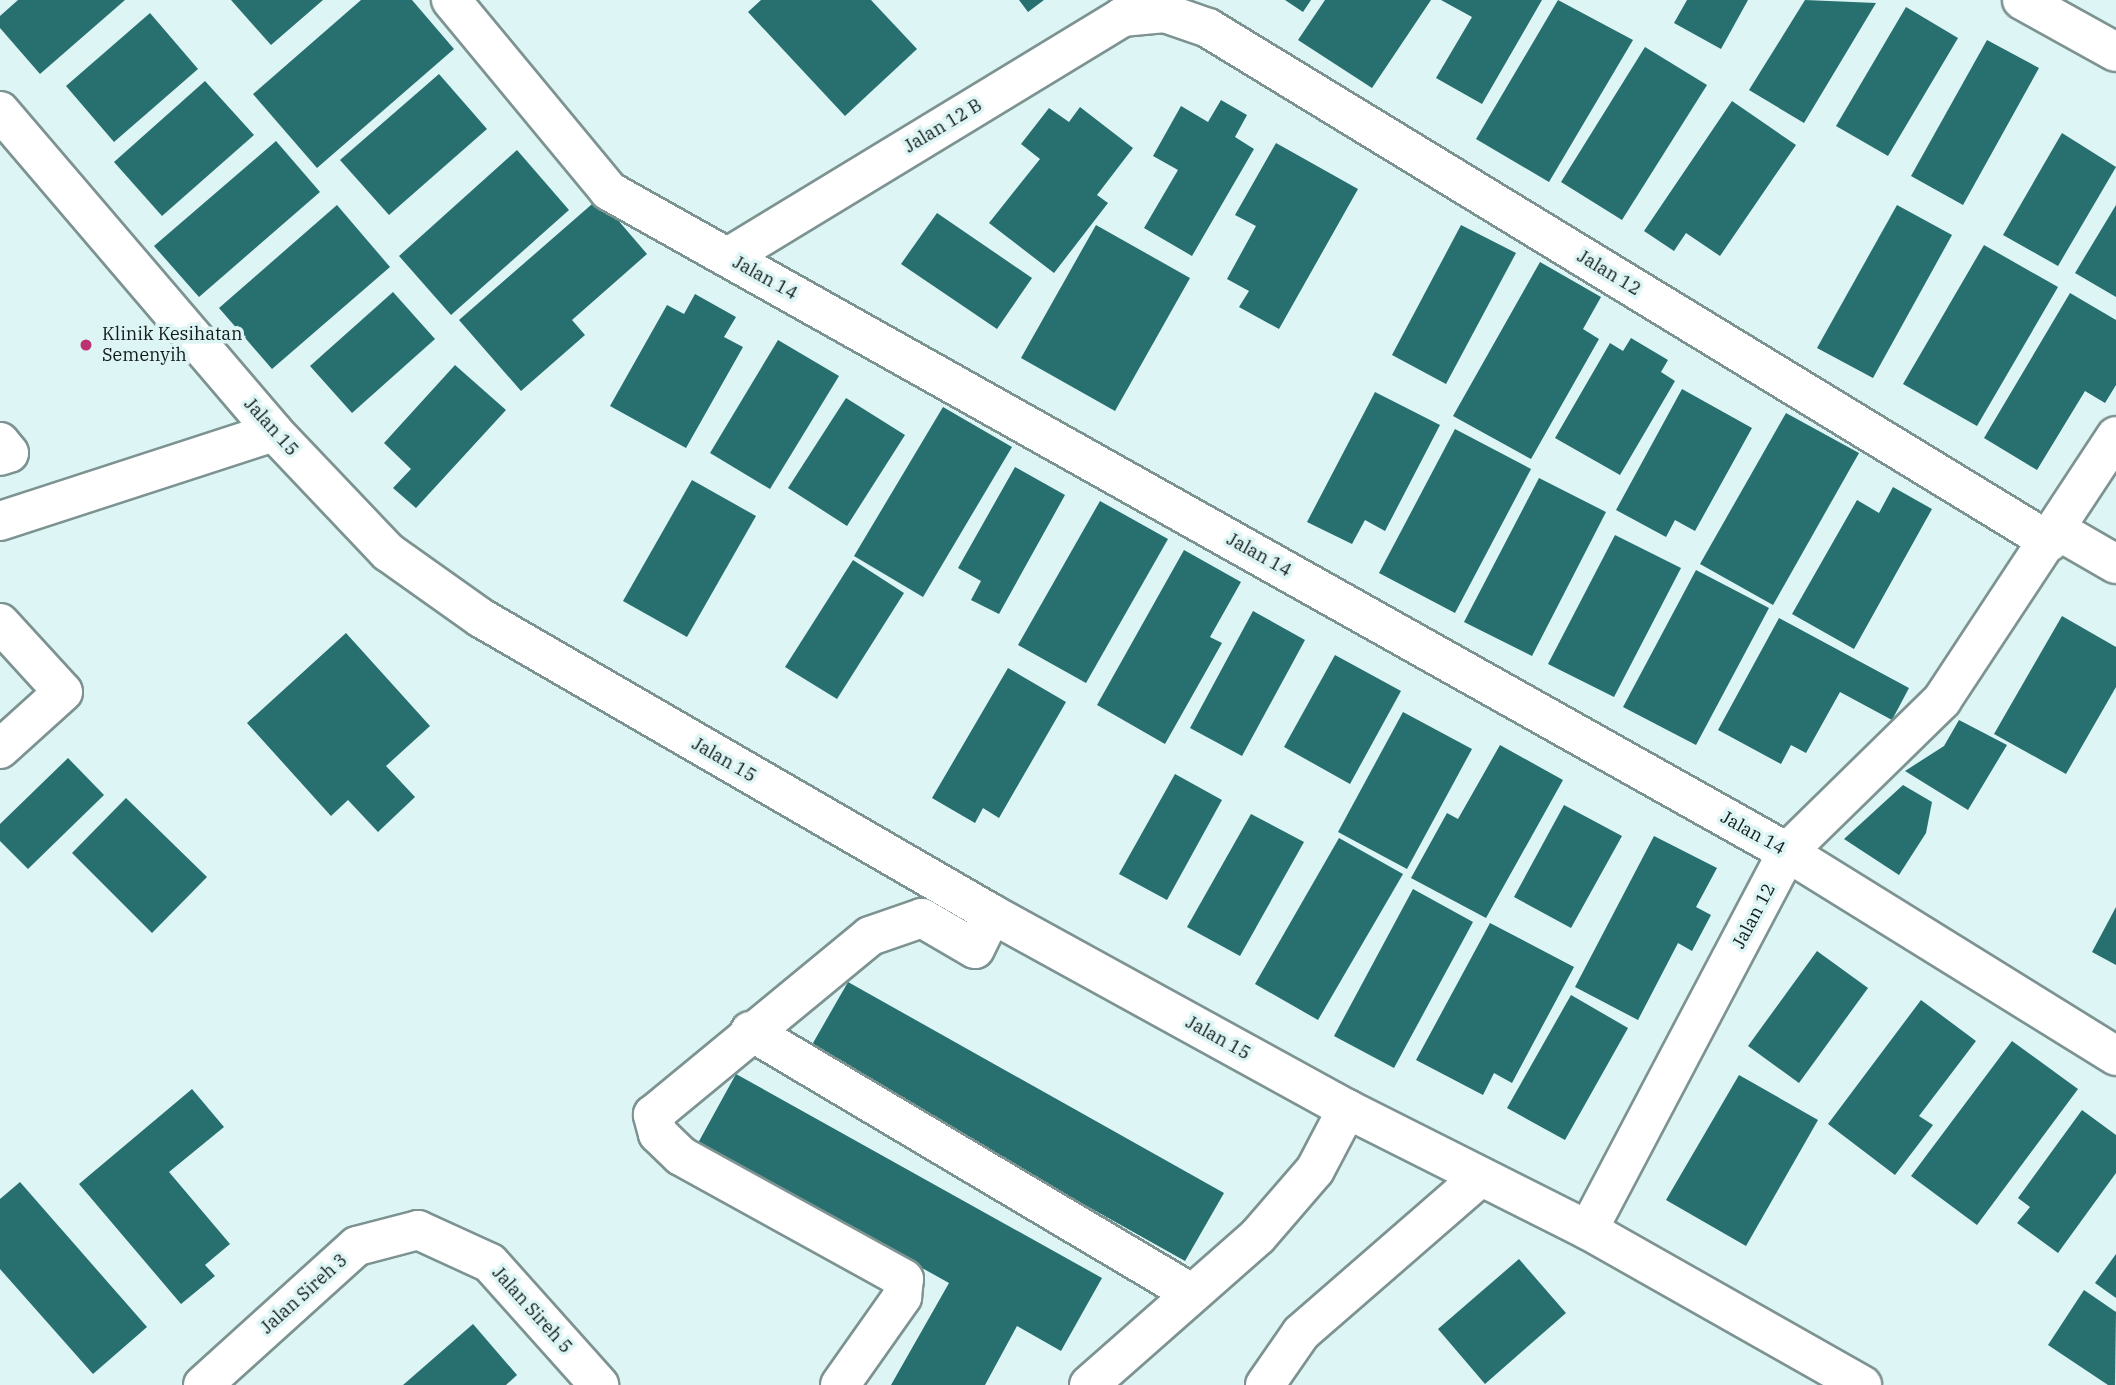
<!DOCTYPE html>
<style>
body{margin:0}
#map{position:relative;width:2116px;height:1385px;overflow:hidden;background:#ddf5f4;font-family:"IBM Plex Serif",serif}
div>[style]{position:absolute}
.building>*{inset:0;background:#287070}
.roads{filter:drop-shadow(2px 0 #7d9392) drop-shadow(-2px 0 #7d9392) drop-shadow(0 2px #7d9392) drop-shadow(0 -2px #7d9392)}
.minor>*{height:38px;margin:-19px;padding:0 19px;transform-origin:19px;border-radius:19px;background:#fff}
.dots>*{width:19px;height:19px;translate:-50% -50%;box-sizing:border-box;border:4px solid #ddf5f4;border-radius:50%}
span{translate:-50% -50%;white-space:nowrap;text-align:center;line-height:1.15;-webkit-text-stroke:7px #ddf5f4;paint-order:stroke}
.street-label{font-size:18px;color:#131c1c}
.poi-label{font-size:18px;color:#131c1c}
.left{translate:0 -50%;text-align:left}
</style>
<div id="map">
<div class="building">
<div style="clip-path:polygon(18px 0,125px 0,40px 74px,0 28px,0 16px)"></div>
<div style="clip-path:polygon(231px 0,323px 0,271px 45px)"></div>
<div style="clip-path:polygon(361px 0,412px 0,454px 49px,317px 168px,253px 94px)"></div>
<div style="clip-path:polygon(761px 0,871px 0,917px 49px,845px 116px,748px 12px)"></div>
<div style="clip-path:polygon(1019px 0,1044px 0,1028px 12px)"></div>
<div style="clip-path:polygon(1285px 0,1311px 0,1303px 12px)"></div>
<div style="clip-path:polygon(1325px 0,1431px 0,1372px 88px,1298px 40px)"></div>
<div style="clip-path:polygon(1441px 0,1542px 0,1482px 104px,1436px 78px,1472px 17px)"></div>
<div style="clip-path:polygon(1558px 0,1633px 40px,1549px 182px,1476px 139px)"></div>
<div style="clip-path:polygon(1687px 0,1748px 0,1721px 49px,1674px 23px)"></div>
<div style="clip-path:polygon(1805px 0,1876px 3px,1804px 123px,1749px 90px)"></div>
<div style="clip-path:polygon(1906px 7px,1958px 38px,1888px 156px,1836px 126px)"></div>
<div style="clip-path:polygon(150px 13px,198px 69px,114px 142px,66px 86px)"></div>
<div style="clip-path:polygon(1987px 40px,2039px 68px,1963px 205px,1911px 176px)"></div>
<div style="clip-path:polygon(1645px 47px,1707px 85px,1622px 220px,1561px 182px)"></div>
<div style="clip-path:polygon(439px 74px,487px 129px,389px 215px,340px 160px)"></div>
<div style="clip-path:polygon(205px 81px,254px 135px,162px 216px,114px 162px)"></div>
<div style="clip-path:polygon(1221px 100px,1247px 115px,1235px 137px,1254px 149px,1192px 256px,1144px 228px,1178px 170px,1153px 156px,1181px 106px,1208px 122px)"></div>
<div style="clip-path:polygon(1732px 101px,1796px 145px,1720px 256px,1686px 233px,1674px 251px,1644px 231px)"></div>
<div style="clip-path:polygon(1080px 107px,1133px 148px,1097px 195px,1108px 203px,1054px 273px,989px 223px,1040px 159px,1021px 144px,1049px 108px,1069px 122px)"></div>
<div style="clip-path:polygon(2062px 133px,2116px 167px,2058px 266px,2003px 235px)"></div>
<div style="clip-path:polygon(276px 141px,320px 192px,199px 297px,154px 246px)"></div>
<div style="clip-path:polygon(1276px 143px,1358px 189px,1279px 329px,1239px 307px,1249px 291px,1227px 279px,1256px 226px,1235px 215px)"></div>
<div style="clip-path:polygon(517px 150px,569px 210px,451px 315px,399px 256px)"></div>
<div style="clip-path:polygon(599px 198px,647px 254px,572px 320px,585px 335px,521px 391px,459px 320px)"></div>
<div style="clip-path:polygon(337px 205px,390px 267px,272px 369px,219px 308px)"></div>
<div style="clip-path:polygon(1897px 205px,1952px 235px,1873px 378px,1817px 348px)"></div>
<div style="clip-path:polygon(2116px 205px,2116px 297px,2075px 273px)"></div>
<div style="clip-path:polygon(937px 213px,1032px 278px,997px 329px,901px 264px)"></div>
<div style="clip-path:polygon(1096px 225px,1190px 278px,1115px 411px,1021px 358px)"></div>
<div style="clip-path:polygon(1461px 225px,1516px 253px,1446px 384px,1392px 355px)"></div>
<div style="clip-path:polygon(1984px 245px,2058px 287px,1977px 426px,1903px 384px)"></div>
<div style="clip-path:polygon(1540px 262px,1601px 297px,1583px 329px,1599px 339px,1531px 459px,1453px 416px)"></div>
<div style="clip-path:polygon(393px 292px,435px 339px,352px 413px,310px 366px)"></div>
<div style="clip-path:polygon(2070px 293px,2116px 320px,2116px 385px,2105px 403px,2085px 391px,2037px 470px,1984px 438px)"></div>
<div style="clip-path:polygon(695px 294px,736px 317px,724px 337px,743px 347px,686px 448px,610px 406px,667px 305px,684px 314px)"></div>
<div style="clip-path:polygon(1631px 338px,1668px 360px,1661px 372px,1675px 381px,1620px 475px,1555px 438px,1610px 343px,1623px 351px)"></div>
<div style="clip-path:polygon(778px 340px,839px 376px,770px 489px,710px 453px)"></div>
<div style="clip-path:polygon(455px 365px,506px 410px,416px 508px,393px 488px,411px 469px,384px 443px)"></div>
<div style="clip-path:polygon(1682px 389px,1752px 428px,1695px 531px,1675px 520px,1666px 537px,1616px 510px)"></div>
<div style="clip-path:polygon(1375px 392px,1440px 425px,1385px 531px,1365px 520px,1352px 544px,1307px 522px)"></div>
<div style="clip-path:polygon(846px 398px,905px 435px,847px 526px,788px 488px)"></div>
<div style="clip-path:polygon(943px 407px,1012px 447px,923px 597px,854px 556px)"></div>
<div style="clip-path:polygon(1786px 413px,1859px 453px,1773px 605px,1700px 564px)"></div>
<div style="clip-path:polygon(1455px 429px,1531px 469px,1455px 613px,1379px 573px)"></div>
<div style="clip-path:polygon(1015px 467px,1065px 495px,999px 614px,971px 600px,981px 581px,958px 568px)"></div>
<div style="clip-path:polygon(1539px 478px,1606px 512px,1532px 656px,1464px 622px)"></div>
<div style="clip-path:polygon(692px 480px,756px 516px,687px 637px,623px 601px)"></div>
<div style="clip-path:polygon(1893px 487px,1932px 509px,1854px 649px,1792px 614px,1857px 500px,1879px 513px)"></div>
<div style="clip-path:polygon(1100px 501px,1168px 539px,1086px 683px,1018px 645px)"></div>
<div style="clip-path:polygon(1615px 535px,1681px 568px,1614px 697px,1548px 664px)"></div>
<div style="clip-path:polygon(1184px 550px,1241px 582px,1210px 637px,1222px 643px,1165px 744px,1097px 705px)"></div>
<div style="clip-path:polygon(853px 560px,904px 593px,837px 699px,785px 667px)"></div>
<div style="clip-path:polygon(1696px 570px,1769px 608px,1696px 745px,1623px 707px)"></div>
<div style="clip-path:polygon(1253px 611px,1305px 640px,1242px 756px,1190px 728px)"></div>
<div style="clip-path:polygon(2062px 616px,2116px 647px,2116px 687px,2066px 774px,1994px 734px)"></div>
<div style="clip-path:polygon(1779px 618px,1909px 688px,1892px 720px,1840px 692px,1806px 753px,1791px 745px,1781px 764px,1718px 730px)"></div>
<div style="clip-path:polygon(346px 633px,430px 726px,386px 766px,415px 797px,378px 832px,348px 800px,331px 816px,247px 723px)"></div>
<div style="clip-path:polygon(1335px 655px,1401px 691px,1350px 784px,1284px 747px)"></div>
<div style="clip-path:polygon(1008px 668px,1066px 702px,999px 818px,983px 808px,975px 823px,932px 798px)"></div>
<div style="clip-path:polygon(1403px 712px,1472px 749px,1407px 869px,1338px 832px)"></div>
<div style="clip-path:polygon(1959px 720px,2007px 745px,1968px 810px,1905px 771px,1944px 746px)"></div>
<div style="clip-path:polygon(1500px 745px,1563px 780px,1486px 918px,1411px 878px,1447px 813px,1458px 819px)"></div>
<div style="clip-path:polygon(68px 758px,104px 795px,28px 869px,0 841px,0 824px)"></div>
<div style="clip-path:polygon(1175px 774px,1222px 800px,1167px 900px,1119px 874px)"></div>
<div style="clip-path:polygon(1903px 785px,1932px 802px,1926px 833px,1899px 875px,1844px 839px)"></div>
<div style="clip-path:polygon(126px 798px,207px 877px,152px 933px,72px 853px)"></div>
<div style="clip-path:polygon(1564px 805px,1622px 836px,1571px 928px,1514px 897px)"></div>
<div style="clip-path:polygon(1251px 814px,1304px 842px,1240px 956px,1187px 927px)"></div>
<div style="clip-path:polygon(1654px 836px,1717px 868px,1696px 907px,1711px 915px,1692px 951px,1678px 943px,1638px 1020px,1575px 987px)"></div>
<div style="clip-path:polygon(1339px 838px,1403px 874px,1318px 1020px,1255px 984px)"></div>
<div style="clip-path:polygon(1413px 889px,1473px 922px,1394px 1068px,1334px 1036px)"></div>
<div style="clip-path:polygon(2116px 907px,2116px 965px,2092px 952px)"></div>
<div style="clip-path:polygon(1490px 923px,1574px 967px,1512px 1083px,1494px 1073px,1483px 1095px,1416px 1060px)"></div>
<div style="clip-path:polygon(1817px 951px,1868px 988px,1799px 1083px,1748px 1046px)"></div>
<div style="clip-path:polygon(848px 982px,1224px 1193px,1185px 1261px,809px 1050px)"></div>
<div style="clip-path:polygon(1571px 995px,1628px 1028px,1565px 1140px,1507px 1108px)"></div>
<div style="clip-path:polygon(1921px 1000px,1976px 1041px,1919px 1116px,1933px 1125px,1895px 1175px,1828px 1124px)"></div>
<div style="clip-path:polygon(2012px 1041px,2078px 1089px,1977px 1225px,1911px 1176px)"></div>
<div style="clip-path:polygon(736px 1074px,1102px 1278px,1061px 1351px,1017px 1326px,985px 1385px,891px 1385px,949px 1283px,698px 1143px)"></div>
<div style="clip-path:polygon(1739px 1075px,1818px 1120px,1746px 1246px,1666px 1200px)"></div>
<div style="clip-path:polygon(192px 1089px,224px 1127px,169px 1172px,230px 1244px,205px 1265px,215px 1276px,181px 1304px,79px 1184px)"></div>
<div style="clip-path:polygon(2082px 1110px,2116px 1135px,2116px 1173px,2058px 1253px,2017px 1223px,2030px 1207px,2018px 1198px)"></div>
<div style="clip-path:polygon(20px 1182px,147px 1327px,93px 1374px,0 1269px,0 1199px)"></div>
<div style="clip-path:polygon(2116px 1254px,2116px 1298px,2095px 1283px)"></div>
<div style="clip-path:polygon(1519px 1259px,1566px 1313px,1485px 1384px,1438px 1329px)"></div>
<div style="clip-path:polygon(2084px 1290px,2116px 1312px,2115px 1385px,2108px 1385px,2048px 1345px)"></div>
<div style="clip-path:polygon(473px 1324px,517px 1375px,506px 1385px,403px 1385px)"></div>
</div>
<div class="roads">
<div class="minor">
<div style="left:451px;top:0;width:248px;rotate:50.4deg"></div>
<div style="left:609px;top:191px;width:1351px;rotate:29.3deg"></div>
<div style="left:1787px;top:852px;width:387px;rotate:31.8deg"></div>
<div style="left:2022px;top:0;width:107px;rotate:29deg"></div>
<div style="left:0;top:111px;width:422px;rotate:49.5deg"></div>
<div style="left:274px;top:432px;width:166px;rotate:46.5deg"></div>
<div style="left:388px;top:552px;width:114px;rotate:35.4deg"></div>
<div style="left:481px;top:618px;width:591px;rotate:30.08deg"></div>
<div style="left:992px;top:914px;width:405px;rotate:28.8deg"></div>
<div style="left:1347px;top:1109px;width:270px;rotate:26.7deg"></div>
<div style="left:1588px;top:1230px;width:315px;rotate:29.5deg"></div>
<div style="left:728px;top:257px;width:461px;rotate:-31.3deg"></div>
<div style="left:1122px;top:17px;width:43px;rotate:-5.3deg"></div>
<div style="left:1165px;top:13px;width:46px;rotate:19.2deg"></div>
<div style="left:1208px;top:28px;width:986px;rotate:31.4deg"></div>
<div style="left:0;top:442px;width:14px;rotate:51deg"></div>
<div style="left:9px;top:453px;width:9px;rotate:162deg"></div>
<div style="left:0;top:521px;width:288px;rotate:-18deg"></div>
<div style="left:2057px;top:530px;width:68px;rotate:30deg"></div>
<div style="left:0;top:623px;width:93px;rotate:47.6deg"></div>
<div style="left:63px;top:692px;width:85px;rotate:137.9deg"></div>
<div style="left:750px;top:1031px;width:513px;rotate:30.71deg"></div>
<div style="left:1588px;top:1230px;width:427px;rotate:-62.2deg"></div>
<div style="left:1787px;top:852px;width:217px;rotate:-44.4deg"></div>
<div style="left:1942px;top:700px;width:316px;rotate:-56.6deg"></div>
<div style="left:203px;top:1385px;width:207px;rotate:-42.1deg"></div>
<div style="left:357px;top:1246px;width:63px;rotate:-14.7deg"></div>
<div style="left:418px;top:1230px;width:79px;rotate:24.6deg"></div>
<div style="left:490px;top:1263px;width:164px;rotate:48.2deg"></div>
<div style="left:840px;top:1385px;width:108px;rotate:-54.8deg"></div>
<div style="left:902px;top:1297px;width:18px;rotate:-84deg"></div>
<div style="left:904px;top:1279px;width:255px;rotate:-151.1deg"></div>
<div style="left:681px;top:1156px;width:32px;rotate:-136deg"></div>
<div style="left:658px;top:1134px;width:20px;rotate:-105deg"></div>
<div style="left:653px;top:1115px;width:281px;rotate:-39.5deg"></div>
<div style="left:870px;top:936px;width:55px;rotate:-19.1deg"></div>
<div style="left:922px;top:918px;width:61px;rotate:30.3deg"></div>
<div style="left:975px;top:949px;width:39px;rotate:-64deg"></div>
<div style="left:1089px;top:1385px;width:225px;rotate:-41.4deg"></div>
<div style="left:1258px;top:1236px;width:87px;rotate:-49.2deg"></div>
<div style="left:1315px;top:1170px;width:69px;rotate:-62.3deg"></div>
<div style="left:1265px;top:1385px;width:63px;rotate:-55.3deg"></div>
<div style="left:1301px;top:1333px;width:236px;rotate:-41deg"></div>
</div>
</div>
<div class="dots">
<div style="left:86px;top:345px;background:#bb3372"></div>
</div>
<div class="street-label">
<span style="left:943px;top:126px;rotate:-31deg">Jalan 12 B</span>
<span style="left:1609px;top:273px;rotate:31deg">Jalan 12</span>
<span style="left:765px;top:278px;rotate:29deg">Jalan 14</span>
<span style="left:271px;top:427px;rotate:48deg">Jalan 15</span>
<span style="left:1259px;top:555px;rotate:29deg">Jalan 14</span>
<span style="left:724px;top:760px;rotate:30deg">Jalan 15</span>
<span style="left:1753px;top:833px;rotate:29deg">Jalan 14</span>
<span style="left:1754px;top:916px;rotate:-62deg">Jalan 12</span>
<span style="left:1218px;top:1038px;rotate:29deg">Jalan 15</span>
<span style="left:304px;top:1294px;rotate:-42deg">Jalan Sireh 3</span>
<span style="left:532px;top:1310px;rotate:48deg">Jalan Sireh 5</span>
</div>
<div class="poi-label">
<span class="left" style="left:102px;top:345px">Klinik Kesihatan<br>Semenyih</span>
</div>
</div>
